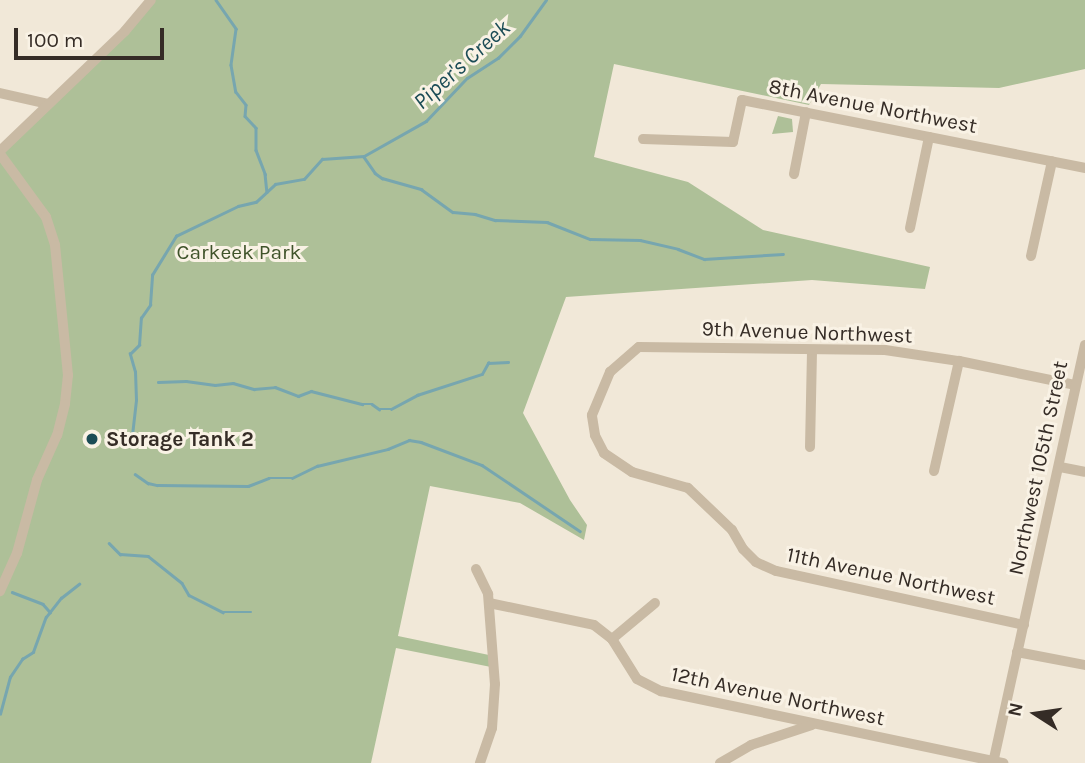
<!DOCTYPE html>
<style>
body{margin:0}
#map{position:relative;width:1085px;height:763px;overflow:hidden;background:#f1e8d8;font-family:Karla,sans-serif}
div>[style]{position:absolute}
.green>*{inset:0;background:#aec098}
.stream>*{height:2.5px;margin:-1.25px;padding:0 1.25px;transform-origin:1.25px;border-radius:1.25px;background:#77a6af}
.minor>*{height:10px;margin:-5px;padding:0 5px;transform-origin:5px;border-radius:5px;background:#c9baa4}
.dots>*{width:19px;height:19px;translate:-50% -50%;box-sizing:border-box;border:4px solid #f9f2e5;border-radius:50%}
span{translate:-50% -50%;white-space:nowrap;text-align:center;line-height:1.15;-webkit-text-stroke:6px #f9f2e5;paint-order:stroke}
.street-label{font-size:21px;color:#352c26}
.park-label{font-size:21px;color:#3f532a}
.poi-label{font-size:21px;color:#352c26;font-weight:700}
.left{translate:0 -50%;text-align:left}
.water-label{font-size:23px;color:#1b4c56;font-style:italic}
.north{position:absolute;left:1001px;top:679px;width:70px;height:70px;-webkit-text-stroke:5px #f9f2e5;paint-order:stroke;rotate:282deg;font-size:19px;font-weight:700;line-height:28px;text-align:center;color:#352c26}
.north::after{content:'';display:block;margin:auto;width:24px;height:32px;background:#352c26;clip-path:polygon(50% 0,100% 100%,50% 72%,0 100%)}
.scale{position:absolute;left:14px;top:28px;width:150px;height:32px;box-sizing:border-box;border:4px solid #352c26;border-top:0;padding-left:9px;font-size:21px;line-height:24px;white-space:nowrap;color:#352c26;-webkit-text-stroke:5px #f9f2e5;paint-order:stroke}
</style>
<div id="map">
<div class="green">
<div style="clip-path:polygon(151px 0,1085px 0,1085px 69px,999px 88px,821px 84px,809px 105px,614px 64px,594px 157px,688px 182px,763px 230px,930px 267px,925px 289px,812px 280px,566px 297px,523px 413px,570px 500px,587px 525px,584px 540px,520px 503px,430px 486px,398px 636px,489px 655px,491px 667px,396px 648px,371px 763px,0 763px,0 151px)"></div>
<div style="clip-path:polygon(778px 116px,792px 119px,793px 132px,772px 134px)"></div>
</div>
<div class="stream">
<div style="left:216px;top:0;width:35px;rotate:55deg"></div>
<div style="left:236px;top:29px;width:36px;rotate:98deg"></div>
<div style="left:231px;top:65px;width:27px;rotate:80deg"></div>
<div style="left:236px;top:92px;width:16px;rotate:52deg"></div>
<div style="left:246px;top:105px;width:11px;rotate:95deg"></div>
<div style="left:245px;top:116px;width:16px;rotate:47deg"></div>
<div style="left:256px;top:128px;width:22px;rotate:90deg"></div>
<div style="left:256px;top:150px;width:26px;rotate:69deg"></div>
<div style="left:265px;top:174px;width:18px;rotate:84deg"></div>
<div style="left:364px;top:157px;width:19px;rotate:55deg"></div>
<div style="left:375px;top:173px;width:9px;rotate:36deg"></div>
<div style="left:382px;top:178px;width:41px;rotate:15.8deg"></div>
<div style="left:421px;top:189px;width:39px;rotate:36deg"></div>
<div style="left:453px;top:212px;width:22px;rotate:5deg"></div>
<div style="left:475px;top:214px;width:21px;rotate:17deg"></div>
<div style="left:495px;top:220px;width:52px;rotate:2.2deg"></div>
<div style="left:547px;top:222px;width:46px;rotate:21.6deg"></div>
<div style="left:590px;top:239px;width:50px;rotate:1.1deg"></div>
<div style="left:640px;top:240px;width:39px;rotate:13deg"></div>
<div style="left:678px;top:249px;width:28px;rotate:21deg"></div>
<div style="left:704px;top:259px;width:79px;rotate:-3.6deg"></div>
<div style="left:158px;top:382px;width:28px;rotate:-2deg"></div>
<div style="left:186px;top:381px;width:29px;rotate:8deg"></div>
<div style="left:215px;top:385px;width:18px;rotate:-6deg"></div>
<div style="left:233px;top:383px;width:22px;rotate:16deg"></div>
<div style="left:254px;top:389px;width:21px;rotate:-5deg"></div>
<div style="left:275px;top:387px;width:25px;rotate:21deg"></div>
<div style="left:298px;top:396px;width:14px;rotate:-21deg"></div>
<div style="left:311px;top:391px;width:53px;rotate:14.3deg"></div>
<div style="left:362px;top:404px;width:10px"></div>
<div style="left:372px;top:404px;width:9px;rotate:36deg"></div>
<div style="left:379px;top:409px;width:12px"></div>
<div style="left:391px;top:409px;width:30px;rotate:-28deg"></div>
<div style="left:417px;top:395px;width:68px;rotate:-17.9deg"></div>
<div style="left:482px;top:374px;width:13px;rotate:-61deg"></div>
<div style="left:488px;top:363px;width:20px;rotate:-3deg"></div>
<div style="left:131px;top:444px;width:44px;rotate:-83.5deg"></div>
<div style="left:136px;top:400px;width:28px;rotate:-92deg"></div>
<div style="left:135px;top:372px;width:19px;rotate:-106deg"></div>
<div style="left:130px;top:354px;width:13px;rotate:-45deg"></div>
<div style="left:139px;top:345px;width:27px;rotate:-86deg"></div>
<div style="left:141px;top:318px;width:16px;rotate:-55deg"></div>
<div style="left:150px;top:305px;width:30px;rotate:-86deg"></div>
<div style="left:152px;top:275px;width:46px;rotate:-58.4deg"></div>
<div style="left:176px;top:236px;width:69px;rotate:-25.8deg"></div>
<div style="left:238px;top:206px;width:18px;rotate:-13deg"></div>
<div style="left:256px;top:202px;width:26px;rotate:-43deg"></div>
<div style="left:275px;top:184px;width:29px;rotate:-10deg"></div>
<div style="left:304px;top:179px;width:27px;rotate:-48deg"></div>
<div style="left:322px;top:159px;width:42px;rotate:-4.1deg"></div>
<div style="left:364px;top:156px;width:71px;rotate:-29.4deg"></div>
<div style="left:426px;top:121px;width:59px;rotate:-46.4deg"></div>
<div style="left:467px;top:78px;width:37px;rotate:-33deg"></div>
<div style="left:498px;top:58px;width:31px;rotate:-45deg"></div>
<div style="left:520px;top:36px;width:44px;rotate:-54.2deg"></div>
<div style="left:135px;top:474px;width:16px;rotate:35deg"></div>
<div style="left:148px;top:483px;width:9px;rotate:13deg"></div>
<div style="left:157px;top:485px;width:91px;rotate:0.6deg"></div>
<div style="left:248px;top:486px;width:22px;rotate:-21deg"></div>
<div style="left:269px;top:478px;width:23px"></div>
<div style="left:292px;top:478px;width:28px;rotate:-26deg"></div>
<div style="left:317px;top:466px;width:73px;rotate:-13.5deg"></div>
<div style="left:388px;top:449px;width:23px;rotate:-23deg"></div>
<div style="left:409px;top:440px;width:12px;rotate:9deg"></div>
<div style="left:421px;top:442px;width:65px;rotate:20.7deg"></div>
<div style="left:482px;top:465px;width:118px;rotate:34deg"></div>
<div style="left:109px;top:543px;width:16px;rotate:45deg"></div>
<div style="left:120px;top:554px;width:28px;rotate:4deg"></div>
<div style="left:148px;top:556px;width:43px;rotate:38.5deg"></div>
<div style="left:182px;top:583px;width:14px;rotate:60deg"></div>
<div style="left:189px;top:595px;width:38px;rotate:27deg"></div>
<div style="left:223px;top:612px;width:28px"></div>
<div style="left:12px;top:592px;width:33px;rotate:21deg"></div>
<div style="left:43px;top:604px;width:11px;rotate:49deg"></div>
<div style="left:0;top:714px;width:38px;rotate:-75deg"></div>
<div style="left:10px;top:677px;width:22px;rotate:-56deg"></div>
<div style="left:22px;top:659px;width:13px;rotate:-32deg"></div>
<div style="left:33px;top:652px;width:37px;rotate:-70deg"></div>
<div style="left:46px;top:617px;width:24px;rotate:-52deg"></div>
<div style="left:61px;top:598px;width:23px;rotate:-38deg"></div>
</div>
<div class="minor">
<div style="left:0;top:93px;width:49px;rotate:12.9deg"></div>
<div style="left:643px;top:139px;width:90px;rotate:1.9deg"></div>
<div style="left:733px;top:142px;width:43px;rotate:-77.9deg"></div>
<div style="left:742px;top:100px;width:350px;rotate:11.2deg"></div>
<div style="left:0;top:151px;width:173px;rotate:-43.8deg"></div>
<div style="left:125px;top:31px;width:40px;rotate:-50deg"></div>
<div style="left:0;top:154px;width:78px;rotate:53.9deg"></div>
<div style="left:46px;top:217px;width:29px;rotate:72deg"></div>
<div style="left:55px;top:245px;width:131px;rotate:84.3deg"></div>
<div style="left:68px;top:375px;width:29px;rotate:96deg"></div>
<div style="left:65px;top:404px;width:32px;rotate:104deg"></div>
<div style="left:57px;top:435px;width:49px;rotate:114deg"></div>
<div style="left:37px;top:480px;width:76px;rotate:105.3deg"></div>
<div style="left:17px;top:553px;width:42px;rotate:114.1deg"></div>
<div style="left:794px;top:174px;width:63px;rotate:-79deg"></div>
<div style="left:910px;top:228px;width:93px;rotate:-78.2deg"></div>
<div style="left:1031px;top:256px;width:97px;rotate:-77.5deg"></div>
<div style="left:810px;top:447px;width:97px;rotate:-88.8deg"></div>
<div style="left:1060px;top:467px;width:25px;rotate:11deg"></div>
<div style="left:934px;top:471px;width:113px;rotate:-77.2deg"></div>
<div style="left:476px;top:569px;width:28px;rotate:64deg"></div>
<div style="left:488px;top:594px;width:90px;rotate:85.6deg"></div>
<div style="left:495px;top:684px;width:44px;rotate:93.9deg"></div>
<div style="left:492px;top:728px;width:37px;rotate:109deg"></div>
<div style="left:489px;top:603px;width:107px;rotate:11.8deg"></div>
<div style="left:594px;top:625px;width:23px;rotate:38deg"></div>
<div style="left:612px;top:639px;width:47px;rotate:58deg"></div>
<div style="left:637px;top:679px;width:27px;rotate:27deg"></div>
<div style="left:661px;top:691px;width:350px;rotate:11.9deg"></div>
<div style="left:1024px;top:625px;width:254px;rotate:-167.7deg"></div>
<div style="left:776px;top:571px;width:22px;rotate:-156deg"></div>
<div style="left:756px;top:562px;width:18px;rotate:-135deg"></div>
<div style="left:743px;top:549px;width:22px;rotate:-120deg"></div>
<div style="left:732px;top:530px;width:61px;rotate:-136.3deg"></div>
<div style="left:688px;top:488px;width:58px;rotate:-164.1deg"></div>
<div style="left:632px;top:472px;width:34px;rotate:-146deg"></div>
<div style="left:604px;top:453px;width:20px;rotate:-117deg"></div>
<div style="left:595px;top:435px;width:20px;rotate:-99deg"></div>
<div style="left:592px;top:415px;width:47px;rotate:-67.3deg"></div>
<div style="left:610px;top:372px;width:38px;rotate:-41deg"></div>
<div style="left:639px;top:347px;width:246px;rotate:0.7deg"></div>
<div style="left:885px;top:350px;width:75px;rotate:8.5deg"></div>
<div style="left:959px;top:361px;width:118px;rotate:11.7deg"></div>
<div style="left:612px;top:639px;width:56px;rotate:-39.9deg"></div>
<div style="left:1017px;top:652px;width:69px;rotate:10.8deg"></div>
<div style="left:720px;top:763px;width:36px;rotate:-30deg"></div>
<div style="left:751px;top:745px;width:64px;rotate:-18.2deg"></div>
<div style="left:993px;top:763px;width:428px;rotate:-77.6deg"></div>
</div>
<div class="dots">
<div style="left:92px;top:439px;background:#1b4c56"></div>
</div>
<div class="street-label">
<span style="left:873px;top:106px;rotate:11deg">8th Avenue Northwest</span>
<span style="left:807px;top:332px;rotate:2deg">9th Avenue Northwest</span>
<span style="left:1038px;top:468px;rotate:-78deg">Northwest 105th Street</span>
<span style="left:891px;top:576px;rotate:12deg">11th Avenue Northwest</span>
<span style="left:778px;top:696px;rotate:12deg">12th Avenue Northwest</span>
</div>
<div class="park-label">
<span style="left:239px;top:252px">Carkeek Park</span>
</div>
<div class="poi-label">
<span class="left" style="left:106px;top:439px">Storage Tank 2</span>
</div>
<div class="water-label">
<span style="left:462px;top:65px;rotate:-42deg">Piper's Creek</span>
</div>
<div class="north">N</div>
<div class="scale">100 m</div>
</div>
